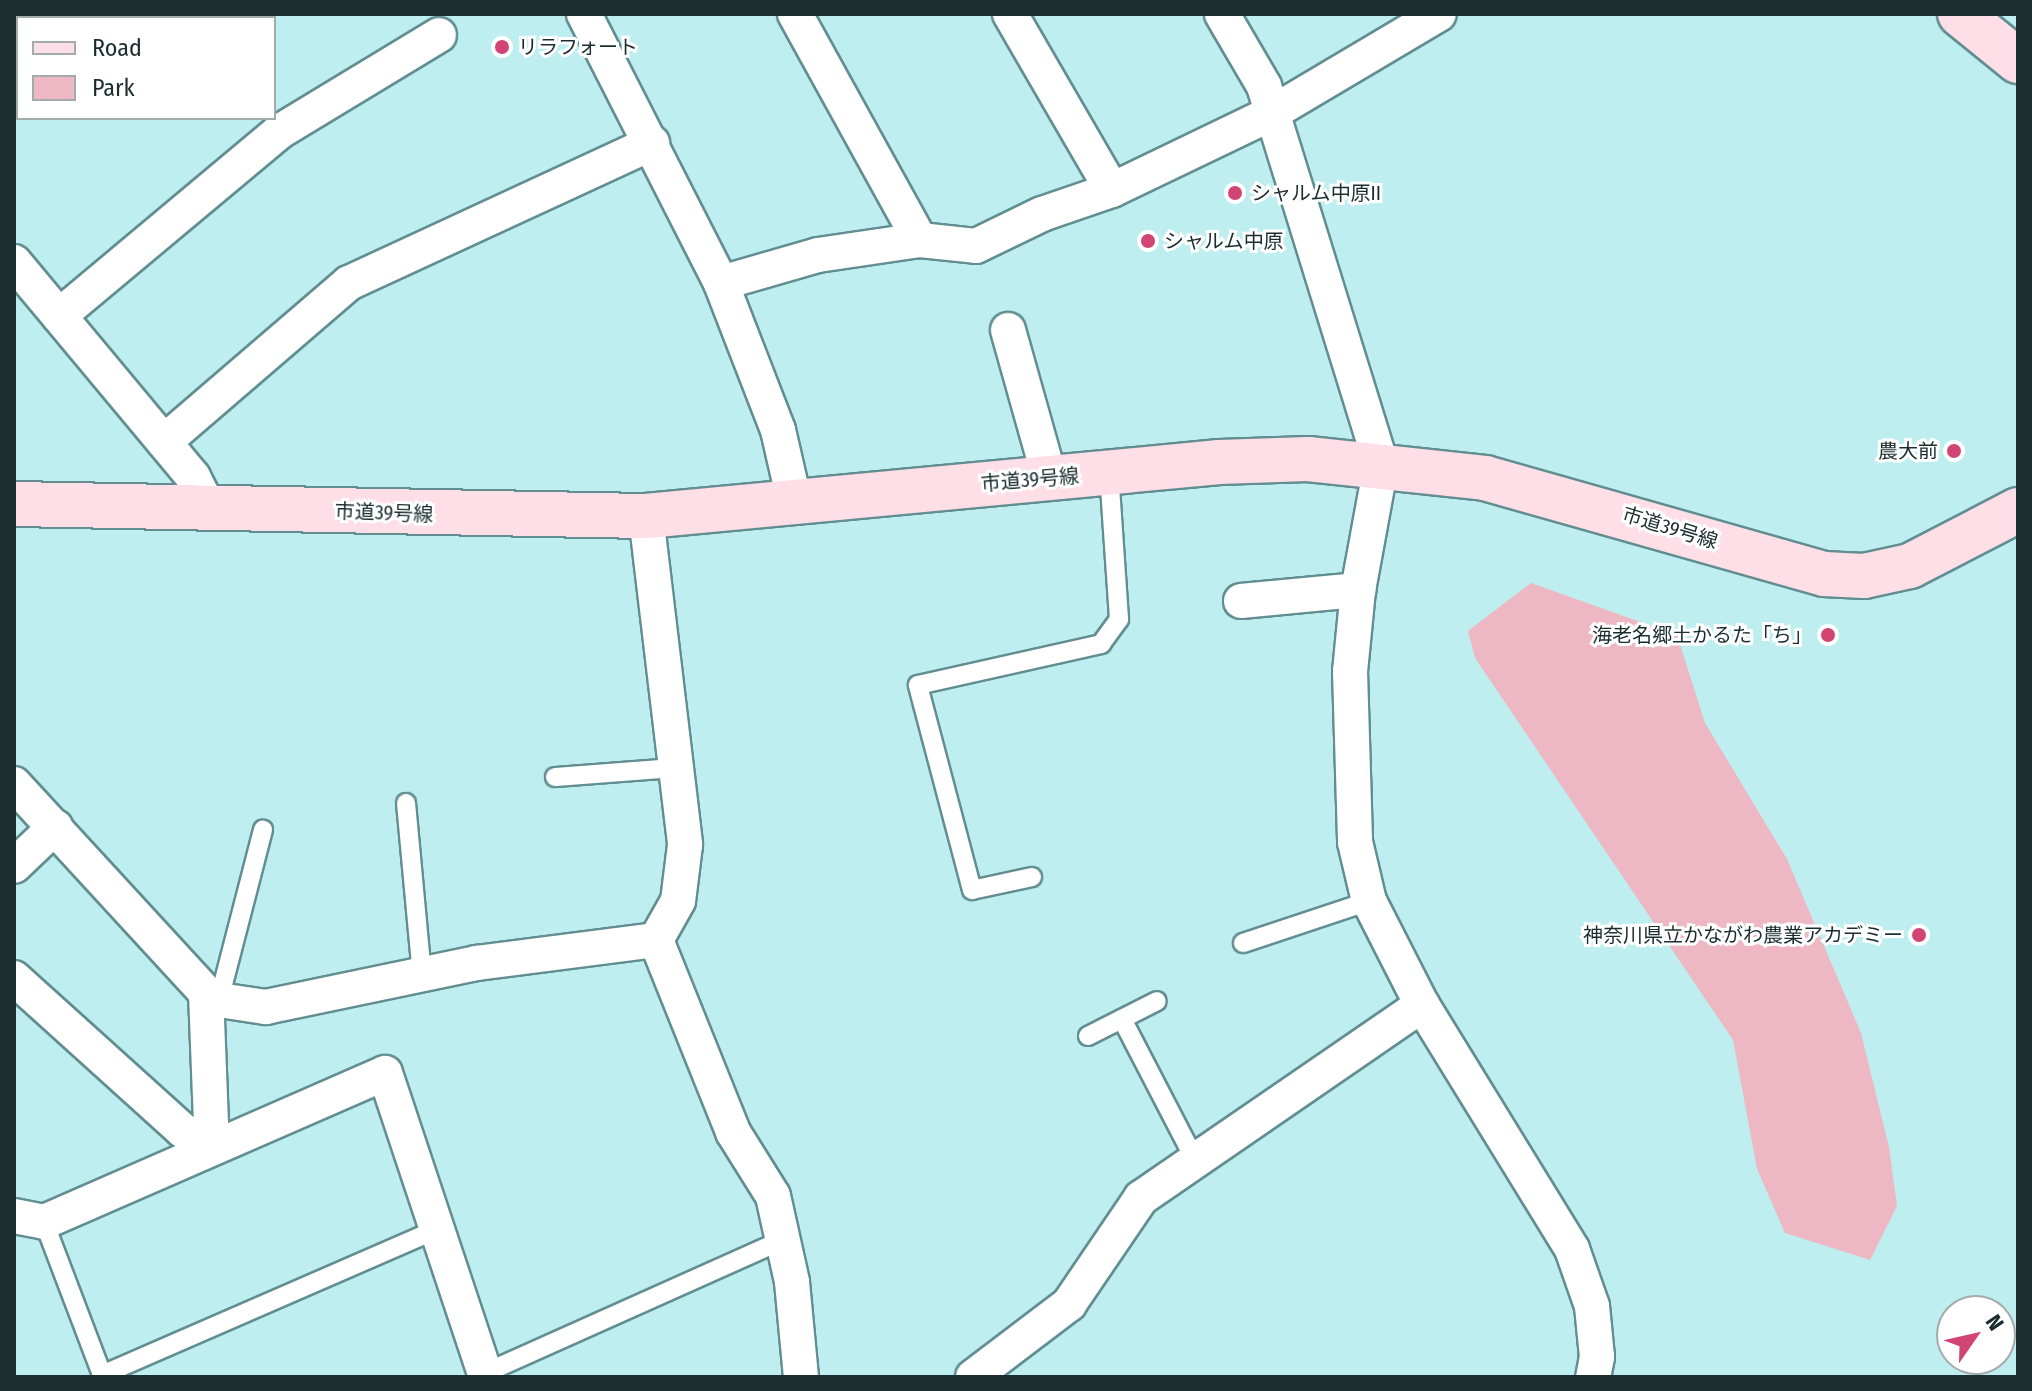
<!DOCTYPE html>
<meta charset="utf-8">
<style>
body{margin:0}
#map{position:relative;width:2032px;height:1391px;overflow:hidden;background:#beeef0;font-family:"Fira Sans Condensed","Noto Sans JP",sans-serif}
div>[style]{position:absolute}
.green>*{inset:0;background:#edb7c3}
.roads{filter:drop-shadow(2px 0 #628e91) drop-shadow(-2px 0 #628e91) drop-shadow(0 2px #628e91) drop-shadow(0 -2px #628e91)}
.lane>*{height:18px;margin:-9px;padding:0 9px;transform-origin:9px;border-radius:9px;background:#fff}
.street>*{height:34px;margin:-17px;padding:0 17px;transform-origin:17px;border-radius:17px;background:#fff}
.secondary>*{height:44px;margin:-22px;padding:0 22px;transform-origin:22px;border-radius:22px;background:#fedfe7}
.dots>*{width:22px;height:22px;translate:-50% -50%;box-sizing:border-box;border:4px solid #fff;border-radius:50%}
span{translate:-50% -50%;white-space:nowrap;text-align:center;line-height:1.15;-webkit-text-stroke:6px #fff;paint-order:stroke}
.poi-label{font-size:20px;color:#1b2d2e}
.left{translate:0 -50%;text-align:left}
.right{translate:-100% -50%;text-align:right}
.street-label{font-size:20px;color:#1b2d2e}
.frame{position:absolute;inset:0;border:16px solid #1b2d2e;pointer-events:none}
.legend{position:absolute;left:16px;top:16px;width:260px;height:104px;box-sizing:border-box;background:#fff;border:2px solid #a4abab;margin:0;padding:10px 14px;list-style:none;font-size:24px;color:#1b2d2e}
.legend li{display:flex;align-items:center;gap:16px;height:40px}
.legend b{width:40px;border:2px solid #a4abab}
.north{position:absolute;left:1936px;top:1295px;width:80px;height:80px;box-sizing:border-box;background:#fff;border:2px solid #a4abab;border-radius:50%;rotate:56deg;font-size:22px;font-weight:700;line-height:32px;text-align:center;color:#1b2d2e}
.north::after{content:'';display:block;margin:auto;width:28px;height:36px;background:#d14473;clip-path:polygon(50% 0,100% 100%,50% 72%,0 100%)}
</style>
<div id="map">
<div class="green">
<div style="clip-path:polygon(1531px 583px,1677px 635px,1705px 723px,1787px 859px,1861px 1033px,1889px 1147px,1897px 1206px,1870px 1260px,1785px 1233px,1757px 1169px,1733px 1040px,1475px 658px,1468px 631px)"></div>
</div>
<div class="roads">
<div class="lane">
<div style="left:203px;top:14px;width:6px;rotate:45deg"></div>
<div style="left:81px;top:18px;width:6px;rotate:-45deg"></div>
<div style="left:255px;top:18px;width:6px;rotate:-39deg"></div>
<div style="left:14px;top:79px;width:6px;rotate:-45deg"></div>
<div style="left:555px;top:777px;width:120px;rotate:-4.3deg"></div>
<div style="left:406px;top:803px;width:172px;rotate:84.7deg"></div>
<div style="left:1032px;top:877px;width:61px;rotate:167.8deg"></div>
<div style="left:972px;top:890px;width:212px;rotate:-104.8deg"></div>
<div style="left:918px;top:685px;width:188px;rotate:-12.6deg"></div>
<div style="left:1101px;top:644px;width:31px;rotate:-54deg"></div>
<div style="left:1119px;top:619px;width:146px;rotate:-93.9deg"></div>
<div style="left:1243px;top:943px;width:133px;rotate:-18.4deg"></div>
<div style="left:219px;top:1000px;width:176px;rotate:-75.5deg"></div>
<div style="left:1122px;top:1019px;width:159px;rotate:62.6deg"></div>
<div style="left:1088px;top:1036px;width:77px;rotate:-26.9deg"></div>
<div style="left:44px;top:1222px;width:164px;rotate:69.2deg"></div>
<div style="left:102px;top:1375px;width:364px;rotate:-23.5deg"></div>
<div style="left:485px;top:1373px;width:326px;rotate:-24.1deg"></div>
</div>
<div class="street">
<div style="left:584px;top:14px;width:302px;rotate:63deg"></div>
<div style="left:721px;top:283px;width:158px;rotate:68.8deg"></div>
<div style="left:778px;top:430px;width:72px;rotate:77.1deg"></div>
<div style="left:795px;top:14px;width:258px;rotate:61.1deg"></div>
<div style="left:1010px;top:14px;width:203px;rotate:59.9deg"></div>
<div style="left:1222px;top:14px;width:83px;rotate:59.7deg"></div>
<div style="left:1264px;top:86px;width:397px;rotate:72.8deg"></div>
<div style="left:1381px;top:465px;width:127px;rotate:100.4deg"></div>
<div style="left:1358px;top:590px;width:81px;rotate:95.6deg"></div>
<div style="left:1350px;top:671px;width:171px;rotate:88.3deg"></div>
<div style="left:1355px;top:842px;width:61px;rotate:76.7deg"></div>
<div style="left:1369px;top:901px;width:117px;rotate:63deg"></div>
<div style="left:1422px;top:1005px;width:286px;rotate:58.4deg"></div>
<div style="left:1572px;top:1249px;width:60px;rotate:70.7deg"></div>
<div style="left:1592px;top:1306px;width:51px;rotate:84.4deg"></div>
<div style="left:1597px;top:1357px;width:20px;rotate:101deg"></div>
<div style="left:14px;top:262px;width:280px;rotate:50.2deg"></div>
<div style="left:193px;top:477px;width:34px;rotate:63deg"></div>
<div style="left:721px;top:283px;width:101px;rotate:-16.1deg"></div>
<div style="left:818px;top:255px;width:103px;rotate:-8.4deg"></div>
<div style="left:920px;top:240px;width:56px;rotate:6.1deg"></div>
<div style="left:976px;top:246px;width:73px;rotate:-25.9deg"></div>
<div style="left:1042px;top:214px;width:74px;rotate:-18.9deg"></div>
<div style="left:1112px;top:190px;width:178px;rotate:-25.7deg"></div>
<div style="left:1272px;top:113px;width:194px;rotate:-30.7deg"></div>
<div style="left:59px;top:316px;width:287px;rotate:-39.9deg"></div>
<div style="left:279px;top:132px;width:187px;rotate:-31.2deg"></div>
<div style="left:1008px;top:330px;width:155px;rotate:74.3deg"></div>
<div style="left:164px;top:442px;width:244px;rotate:-40.7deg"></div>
<div style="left:349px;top:283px;width:334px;rotate:-24.8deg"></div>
<div style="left:646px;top:516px;width:331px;rotate:83.2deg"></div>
<div style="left:685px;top:845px;width:56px;rotate:97.1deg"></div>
<div style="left:678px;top:901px;width:45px;rotate:119.4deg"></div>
<div style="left:656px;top:940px;width:207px;rotate:68.1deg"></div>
<div style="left:733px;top:1132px;width:75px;rotate:58deg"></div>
<div style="left:773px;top:1196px;width:88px;rotate:77.5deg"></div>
<div style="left:792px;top:1282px;width:95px;rotate:84.6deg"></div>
<div style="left:1241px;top:601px;width:118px;rotate:-5.4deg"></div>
<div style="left:14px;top:784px;width:284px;rotate:47.4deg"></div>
<div style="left:206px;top:993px;width:15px;rotate:28deg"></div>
<div style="left:219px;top:1000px;width:48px;rotate:8.5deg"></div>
<div style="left:266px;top:1007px;width:216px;rotate:-11.8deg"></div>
<div style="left:477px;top:963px;width:180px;rotate:-7.3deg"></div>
<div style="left:14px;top:866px;width:57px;rotate:-43.6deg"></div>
<div style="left:14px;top:978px;width:227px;rotate:42.1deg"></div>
<div style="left:182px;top:1130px;width:34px;rotate:28deg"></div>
<div style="left:206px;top:993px;width:153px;rotate:87.8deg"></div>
<div style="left:14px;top:1216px;width:31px;rotate:11deg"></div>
<div style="left:44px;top:1222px;width:372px;rotate:-23.6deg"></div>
<div style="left:385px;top:1073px;width:320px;rotate:71.6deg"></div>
<div style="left:973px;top:1377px;width:121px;rotate:-37.2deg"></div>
<div style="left:1069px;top:1304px;width:128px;rotate:-55.8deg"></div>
<div style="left:1141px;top:1198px;width:341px;rotate:-34.5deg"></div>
</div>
<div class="secondary">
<div style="left:1960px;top:14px;width:75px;rotate:39deg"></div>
<div style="left:14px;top:504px;width:632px;rotate:1.09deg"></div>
<div style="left:646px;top:516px;width:576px;rotate:-5.38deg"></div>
<div style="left:1219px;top:462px;width:89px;rotate:-1.9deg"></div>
<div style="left:1308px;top:459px;width:178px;rotate:6.1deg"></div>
<div style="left:1485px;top:478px;width:352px;rotate:15.8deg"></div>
<div style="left:1824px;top:574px;width:40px;rotate:2.9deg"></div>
<div style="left:1864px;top:576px;width:47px;rotate:-12.3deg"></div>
<div style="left:1910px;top:566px;width:122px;rotate:-27.4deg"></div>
</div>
</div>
<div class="dots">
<div style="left:502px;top:47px;background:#d14473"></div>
<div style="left:1235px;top:193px;background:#d14473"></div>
<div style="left:1148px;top:241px;background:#d14473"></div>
<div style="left:1954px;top:451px;background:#d14473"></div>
<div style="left:1828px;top:635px;background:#d14473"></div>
<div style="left:1919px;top:935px;background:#d14473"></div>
</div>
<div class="poi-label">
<span class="left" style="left:518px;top:47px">リラフォート</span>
<span class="left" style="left:1251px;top:193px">シャルム中原II</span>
<span class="left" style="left:1164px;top:241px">シャルム中原</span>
<span class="right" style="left:1938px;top:451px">農大前</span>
<span class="right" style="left:1812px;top:635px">海老名郷土かるた「ち」</span>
<span class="right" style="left:1903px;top:935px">神奈川県立かながわ農業アカデミー</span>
</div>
<div class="street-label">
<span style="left:1030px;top:480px;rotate:-5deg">市道39号線</span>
<span style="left:384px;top:513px;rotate:2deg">市道39号線</span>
<span style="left:1670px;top:528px;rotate:17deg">市道39号線</span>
</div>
<div class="frame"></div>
<ul class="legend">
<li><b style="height:10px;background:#fedfe7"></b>Road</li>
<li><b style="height:22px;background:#edb7c3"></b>Park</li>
</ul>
<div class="north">N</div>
</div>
